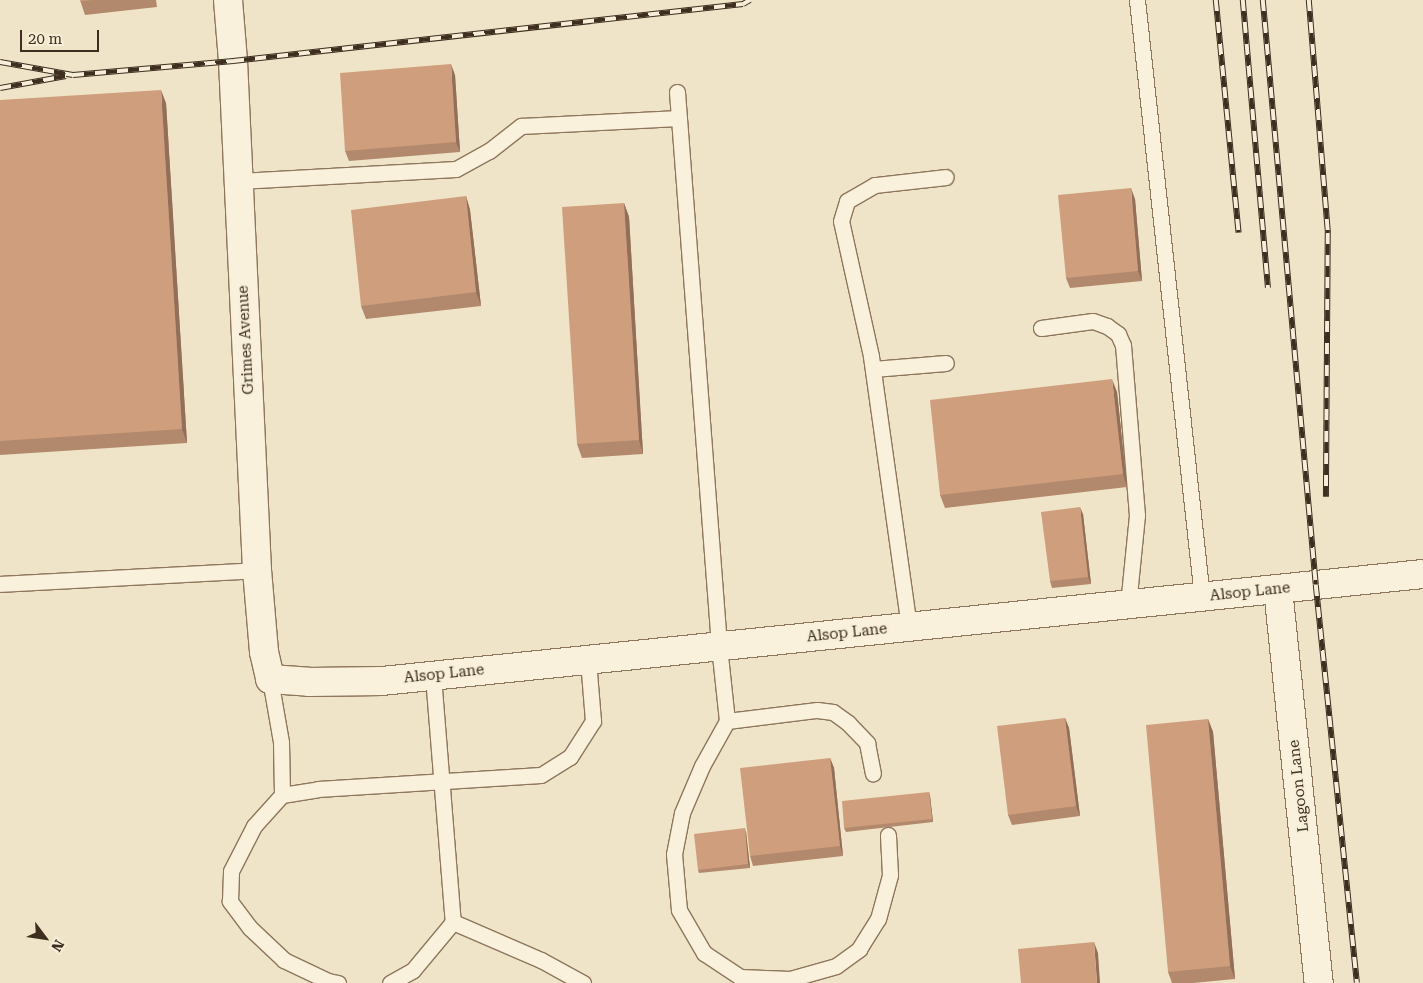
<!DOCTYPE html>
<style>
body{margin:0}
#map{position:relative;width:1423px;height:983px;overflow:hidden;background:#f0e4c8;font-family:"Roboto Serif",serif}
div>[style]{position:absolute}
.roads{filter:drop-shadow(1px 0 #8d765c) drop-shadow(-1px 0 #8d765c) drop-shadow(0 1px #8d765c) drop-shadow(0 -1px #8d765c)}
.service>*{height:15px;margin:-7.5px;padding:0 7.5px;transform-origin:7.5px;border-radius:7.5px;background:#faf1dc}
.minor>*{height:28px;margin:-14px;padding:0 14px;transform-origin:14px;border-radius:14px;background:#faf1dc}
.tertiary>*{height:28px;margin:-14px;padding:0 14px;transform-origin:14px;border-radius:14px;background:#faf1dc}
.rail>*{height:5.5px;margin-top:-2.75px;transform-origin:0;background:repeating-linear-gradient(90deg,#f7eed8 0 11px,#3d2e20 0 22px);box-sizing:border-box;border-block:1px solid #3d2e20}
.wall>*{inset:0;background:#b2896c}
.shaded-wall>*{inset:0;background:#916f58}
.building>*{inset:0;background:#cf9f7d}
span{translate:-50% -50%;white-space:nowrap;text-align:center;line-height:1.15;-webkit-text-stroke:4px #f7eed8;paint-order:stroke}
.street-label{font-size:15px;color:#3d2e20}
.north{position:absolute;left:20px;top:913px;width:50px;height:50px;-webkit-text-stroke:4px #f7eed8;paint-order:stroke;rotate:121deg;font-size:14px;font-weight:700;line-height:20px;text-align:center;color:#3d2e20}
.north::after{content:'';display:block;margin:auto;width:18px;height:22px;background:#3d2e20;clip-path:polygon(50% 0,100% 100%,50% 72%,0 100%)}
.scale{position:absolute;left:20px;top:30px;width:79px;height:22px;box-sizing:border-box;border:2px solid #3d2e20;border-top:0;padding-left:6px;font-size:15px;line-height:18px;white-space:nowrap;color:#3d2e20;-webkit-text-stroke:4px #f7eed8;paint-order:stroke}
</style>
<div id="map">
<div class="roads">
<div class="service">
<div style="left:1137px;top:0;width:601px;rotate:83.79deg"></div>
<div style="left:677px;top:92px;width:556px;rotate:85.66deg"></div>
<div style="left:719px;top:646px;width:75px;rotate:83.9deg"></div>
<div style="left:727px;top:721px;width:51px;rotate:119.1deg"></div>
<div style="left:702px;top:766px;width:51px;rotate:113.1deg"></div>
<div style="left:682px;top:813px;width:42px;rotate:101deg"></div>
<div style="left:674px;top:854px;width:56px;rotate:84.9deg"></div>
<div style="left:679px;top:910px;width:50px;rotate:59.8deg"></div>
<div style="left:704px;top:953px;width:43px;rotate:33.7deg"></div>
<div style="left:740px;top:977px;width:50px;rotate:2.3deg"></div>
<div style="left:790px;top:979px;width:48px;rotate:-15.8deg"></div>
<div style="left:836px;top:966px;width:29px;rotate:-36deg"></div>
<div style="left:859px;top:949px;width:36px;rotate:-58deg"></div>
<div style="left:878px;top:919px;width:46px;rotate:-74.7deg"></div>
<div style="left:890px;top:875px;width:40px;rotate:-92.9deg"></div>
<div style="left:239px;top:181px;width:217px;rotate:-3.2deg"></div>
<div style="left:456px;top:169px;width:38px;rotate:-29deg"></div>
<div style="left:489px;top:151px;width:41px;rotate:-38deg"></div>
<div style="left:521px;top:126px;width:158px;rotate:-2.9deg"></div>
<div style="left:1041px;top:328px;width:52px;rotate:-7.7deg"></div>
<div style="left:1093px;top:321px;width:15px;rotate:20deg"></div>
<div style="left:1107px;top:326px;width:14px;rotate:36deg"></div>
<div style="left:1118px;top:334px;width:12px;rotate:66deg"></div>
<div style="left:1123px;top:345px;width:171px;rotate:85.3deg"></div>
<div style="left:1137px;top:515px;width:90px;rotate:95.7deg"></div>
<div style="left:873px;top:369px;width:73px;rotate:-4.7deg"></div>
<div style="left:0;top:584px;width:257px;rotate:-3.1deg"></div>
<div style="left:909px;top:627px;width:274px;rotate:-98deg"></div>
<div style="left:871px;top:356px;width:138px;rotate:-102.5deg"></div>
<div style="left:841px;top:221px;width:21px;rotate:-73deg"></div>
<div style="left:847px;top:201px;width:32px;rotate:-30deg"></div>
<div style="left:875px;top:185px;width:71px;rotate:-6.4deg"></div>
<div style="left:433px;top:676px;width:247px;rotate:85.4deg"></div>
<div style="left:453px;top:922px;width:96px;rotate:23.4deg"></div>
<div style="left:541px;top:960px;width:48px;rotate:28.7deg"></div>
<div style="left:270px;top:679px;width:64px;rotate:80.1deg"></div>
<div style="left:281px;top:742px;width:53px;rotate:88.9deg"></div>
<div style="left:727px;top:721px;width:91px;rotate:-7deg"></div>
<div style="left:817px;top:710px;width:16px;rotate:7deg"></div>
<div style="left:833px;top:712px;width:19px;rotate:36deg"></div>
<div style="left:848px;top:723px;width:28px;rotate:46deg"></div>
<div style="left:867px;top:743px;width:31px;rotate:79deg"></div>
<div style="left:338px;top:983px;width:10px;rotate:-169deg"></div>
<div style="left:328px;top:981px;width:49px;rotate:-154.5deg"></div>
<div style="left:284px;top:960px;width:47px;rotate:-136.7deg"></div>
<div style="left:250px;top:928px;width:34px;rotate:-127deg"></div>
<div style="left:230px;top:901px;width:30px;rotate:-88deg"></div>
<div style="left:231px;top:871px;width:51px;rotate:-62.9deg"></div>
<div style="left:254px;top:826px;width:42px;rotate:-47.9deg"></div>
<div style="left:282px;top:795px;width:36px;rotate:-9deg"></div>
<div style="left:318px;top:789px;width:223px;rotate:-3.6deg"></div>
<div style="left:541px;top:775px;width:34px;rotate:-32deg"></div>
<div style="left:570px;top:757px;width:43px;rotate:-57.4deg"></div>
<div style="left:593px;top:721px;width:61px;rotate:-94.7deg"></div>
<div style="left:390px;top:983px;width:26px;rotate:-29deg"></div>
<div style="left:413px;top:970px;width:62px;rotate:-50.2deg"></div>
</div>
<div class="minor">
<div style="left:1278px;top:589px;width:396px;rotate:84.1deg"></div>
</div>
<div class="tertiary">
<div style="left:228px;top:0;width:61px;rotate:85.3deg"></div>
<div style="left:233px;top:61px;width:510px;rotate:87.3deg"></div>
<div style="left:257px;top:570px;width:82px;rotate:85.1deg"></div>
<div style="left:264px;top:652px;width:28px;rotate:77deg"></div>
<div style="left:270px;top:679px;width:39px;rotate:4deg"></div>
<div style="left:309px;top:682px;width:73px;rotate:-0.8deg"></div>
<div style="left:382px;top:681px;width:1046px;rotate:-5.87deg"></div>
</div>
</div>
<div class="rail">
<div style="left:1216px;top:0;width:234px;rotate:84.4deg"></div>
<div style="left:1243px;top:0;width:289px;rotate:85deg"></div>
<div style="left:1263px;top:0;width:587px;rotate:84.82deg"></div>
<div style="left:1316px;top:585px;width:400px;rotate:84.1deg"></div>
<div style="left:1309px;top:0;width:234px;rotate:85.3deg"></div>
<div style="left:1328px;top:233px;width:264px;rotate:90.4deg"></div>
<div style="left:0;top:62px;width:74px;rotate:10.1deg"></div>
<div style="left:73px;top:75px;width:161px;rotate:-5deg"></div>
<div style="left:233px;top:61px;width:513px;rotate:-6.38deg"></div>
<div style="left:743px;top:4px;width:8px;rotate:-30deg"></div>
<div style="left:0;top:88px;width:67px;rotate:-10.3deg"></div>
</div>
<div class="wall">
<div style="clip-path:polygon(80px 0,156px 0,157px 7px,85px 15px)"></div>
<div style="clip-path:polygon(455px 75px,460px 152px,349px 161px,345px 151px)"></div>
<div style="clip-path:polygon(0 100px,166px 103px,187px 443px,0 455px)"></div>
<div style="clip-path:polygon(466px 196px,470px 210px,481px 306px,366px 319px,361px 306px)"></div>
<div style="clip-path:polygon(1135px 199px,1142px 281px,1070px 288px,1066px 278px)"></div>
<div style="clip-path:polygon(624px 203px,629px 217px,643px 454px,582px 458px,577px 444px)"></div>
<div style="clip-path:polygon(1117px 392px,1127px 487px,945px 508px,940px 495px)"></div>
<div style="clip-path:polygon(1083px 514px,1091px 584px,1052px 588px,1050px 581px)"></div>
<div style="clip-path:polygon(1065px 718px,1069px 728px,1080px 816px,1012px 825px,1008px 815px)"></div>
<div style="clip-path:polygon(1208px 719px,1213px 732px,1235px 979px,1193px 983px,1172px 983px,1168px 972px)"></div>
<div style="clip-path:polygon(830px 758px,834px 768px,843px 856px,753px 866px,750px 856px)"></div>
<div style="clip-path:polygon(929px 792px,930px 796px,933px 822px,846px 832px,844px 828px)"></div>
<div style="clip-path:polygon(746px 832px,750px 868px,699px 873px,698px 870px)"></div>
</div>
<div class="shaded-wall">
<div style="clip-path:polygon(451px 64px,455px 75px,460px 152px,456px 142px)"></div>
<div style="clip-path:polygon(161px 90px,166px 103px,187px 443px,182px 429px)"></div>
<div style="clip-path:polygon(1131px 188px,1135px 199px,1142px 281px,1138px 271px)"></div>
<div style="clip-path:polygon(466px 196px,470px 210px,481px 306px,476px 292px)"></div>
<div style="clip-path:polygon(624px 203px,629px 217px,643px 454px,639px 440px)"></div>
<div style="clip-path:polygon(1112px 379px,1117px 392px,1127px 487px,1123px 474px)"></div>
<div style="clip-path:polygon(1080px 507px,1083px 514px,1091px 584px,1088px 577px)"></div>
<div style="clip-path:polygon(1065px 718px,1069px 728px,1080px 816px,1076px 806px)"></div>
<div style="clip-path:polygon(1208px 719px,1213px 732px,1235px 979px,1230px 966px)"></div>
<div style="clip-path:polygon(830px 758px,834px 768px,843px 856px,840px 846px)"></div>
<div style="clip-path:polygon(929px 792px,930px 796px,933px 822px,932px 819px)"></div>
<div style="clip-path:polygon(745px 828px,746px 832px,750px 868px,748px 864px)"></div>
<div style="clip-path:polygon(1094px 942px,1098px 953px,1100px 983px,1097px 983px)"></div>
</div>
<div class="building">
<div style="clip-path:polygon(80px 0,93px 0,80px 1px)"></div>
<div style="clip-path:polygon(451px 64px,456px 142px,345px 151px,340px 73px)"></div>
<div style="clip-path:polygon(161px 90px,182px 429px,0 441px,0 100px)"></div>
<div style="clip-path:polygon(1131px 188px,1138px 271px,1066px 278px,1058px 195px)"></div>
<div style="clip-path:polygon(466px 196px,476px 292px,361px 306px,351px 210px)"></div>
<div style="clip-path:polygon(624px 203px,639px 440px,577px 444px,562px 207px)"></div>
<div style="clip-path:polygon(1112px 379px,1123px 474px,940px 495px,930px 400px)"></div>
<div style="clip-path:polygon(1080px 507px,1088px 577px,1050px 581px,1041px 512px)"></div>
<div style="clip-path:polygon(1065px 718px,1076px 806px,1008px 815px,997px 726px)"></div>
<div style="clip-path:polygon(1208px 719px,1230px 966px,1168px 972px,1146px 725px)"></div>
<div style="clip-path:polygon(830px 758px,840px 846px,750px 856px,740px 768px)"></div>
<div style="clip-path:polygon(929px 792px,932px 819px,844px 828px,842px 801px)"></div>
<div style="clip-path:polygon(745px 828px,748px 864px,698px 870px,694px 834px)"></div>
<div style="clip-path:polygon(1094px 942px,1097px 983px,1021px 983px,1018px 949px)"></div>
</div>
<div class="street-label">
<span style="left:246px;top:340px;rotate:-93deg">Grimes Avenue</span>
<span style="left:1250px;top:592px;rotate:-6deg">Alsop Lane</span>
<span style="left:847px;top:633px;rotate:-6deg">Alsop Lane</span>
<span style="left:444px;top:674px;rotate:-6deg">Alsop Lane</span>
<span style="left:1299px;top:786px;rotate:-96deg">Lagoon Lane</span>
</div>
<div class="north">N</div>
<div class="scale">20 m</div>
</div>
